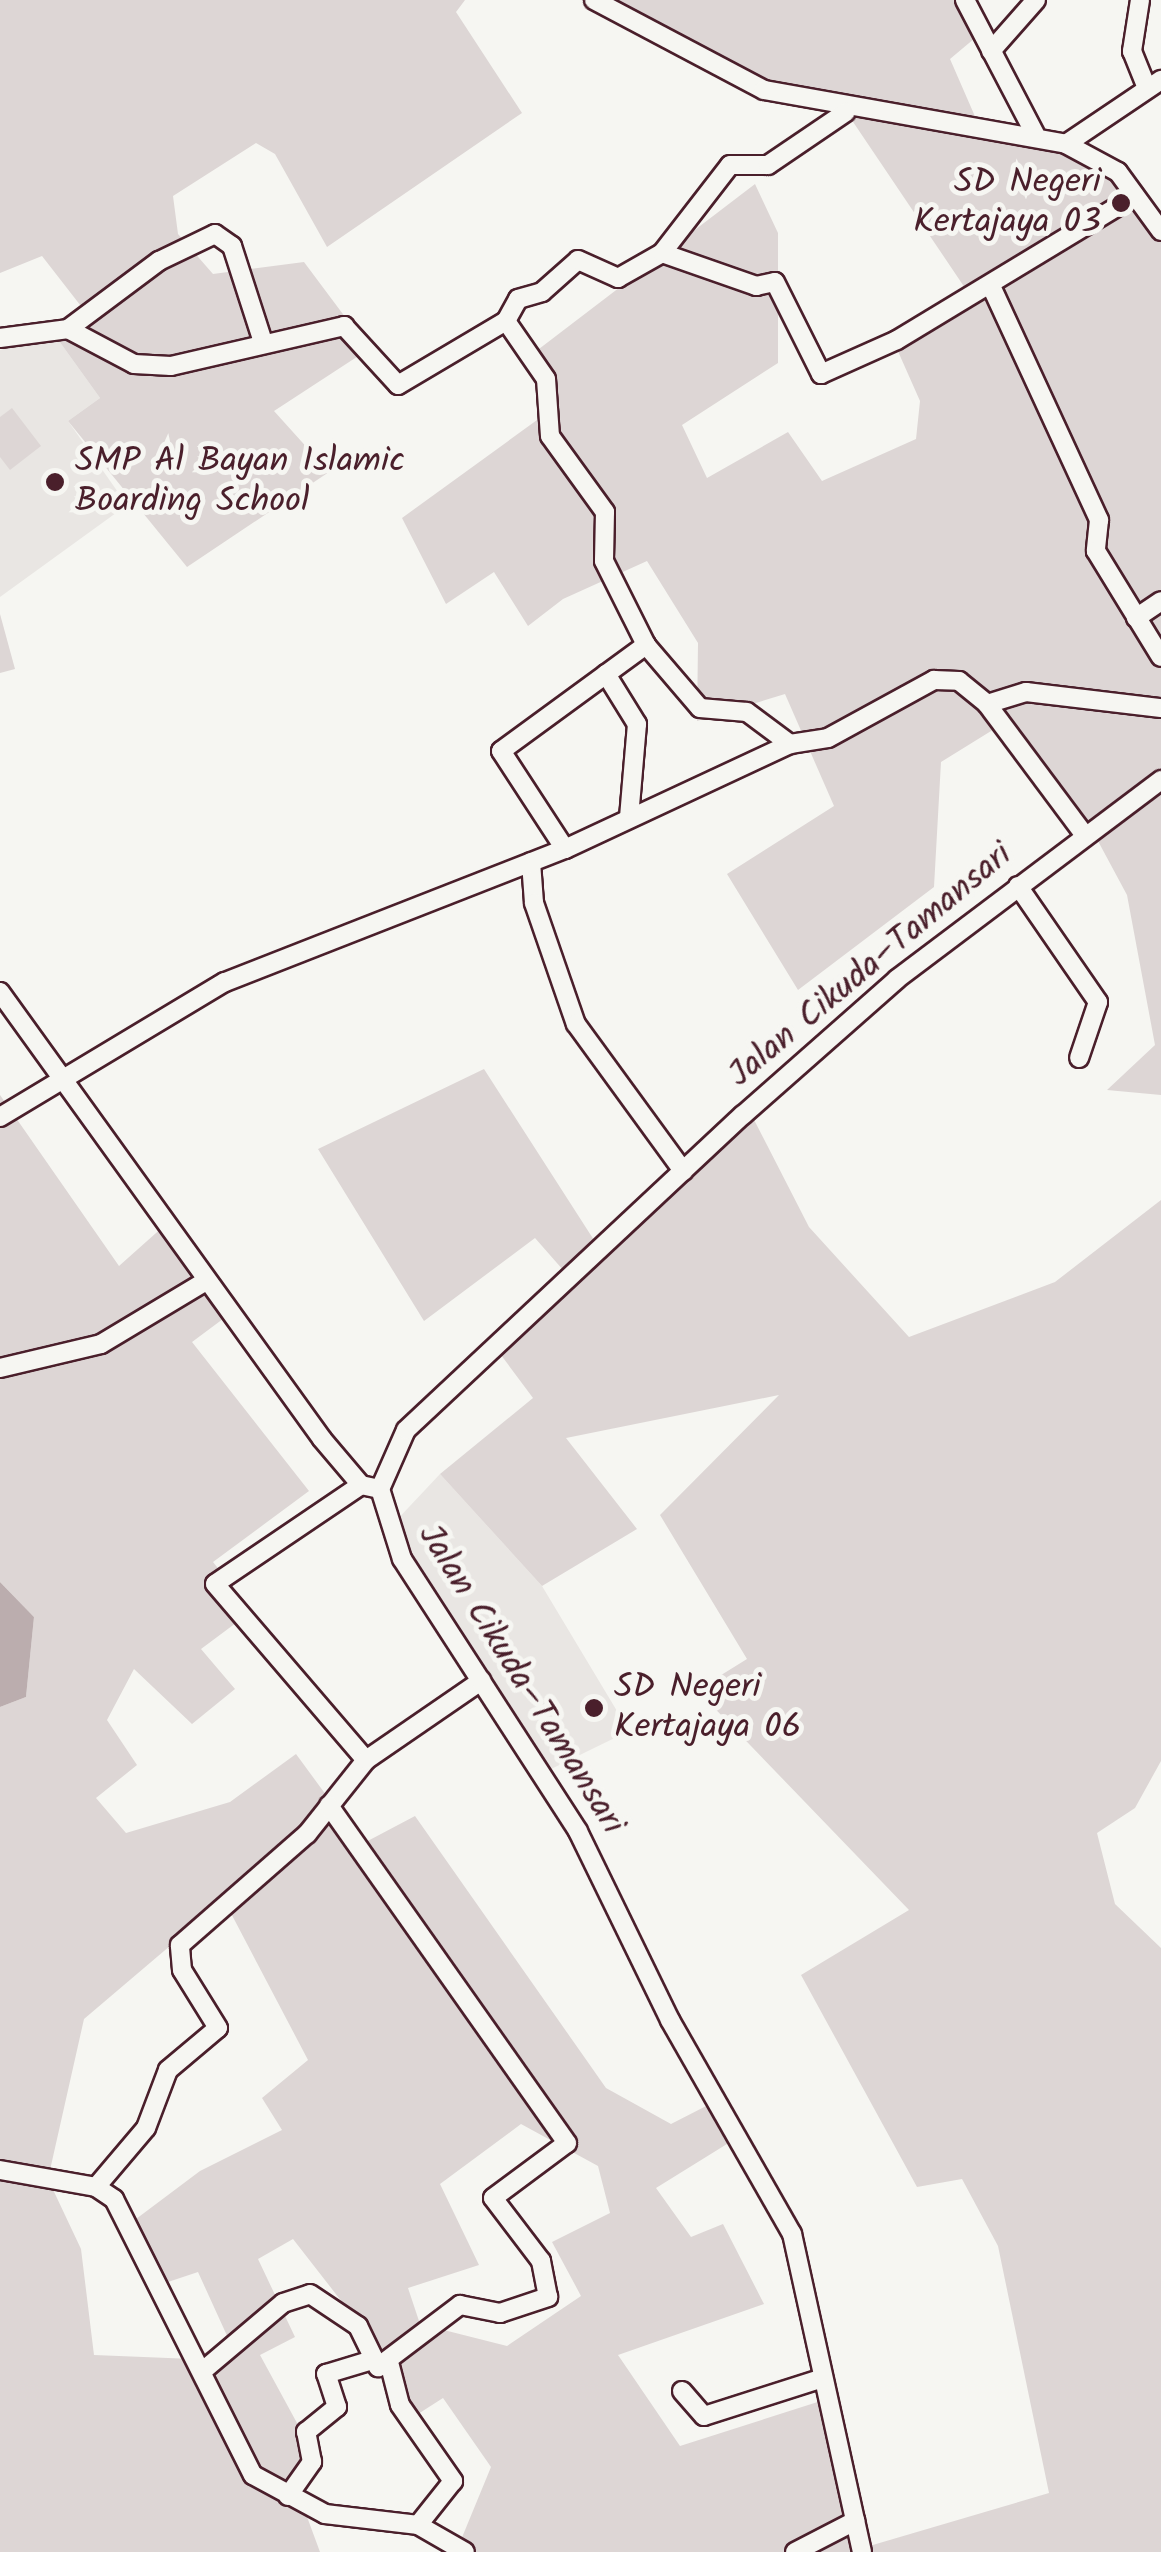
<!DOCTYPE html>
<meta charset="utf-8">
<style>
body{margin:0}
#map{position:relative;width:1161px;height:2552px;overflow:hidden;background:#f6f6f2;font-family:Kalam,sans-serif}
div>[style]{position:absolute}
.built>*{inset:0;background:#e9e6e3}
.green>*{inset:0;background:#ddd6d5}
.water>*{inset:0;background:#bbadae}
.roads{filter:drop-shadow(2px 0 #4a1f2b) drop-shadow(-2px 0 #4a1f2b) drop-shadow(0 2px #4a1f2b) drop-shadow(0 -2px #4a1f2b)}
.minor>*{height:18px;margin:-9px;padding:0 9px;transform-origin:9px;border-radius:9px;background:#f6f6f2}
.dots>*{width:28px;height:28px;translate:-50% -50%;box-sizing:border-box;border:5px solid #f6f6f2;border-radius:50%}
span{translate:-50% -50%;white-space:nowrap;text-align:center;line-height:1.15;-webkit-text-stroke:10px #f6f6f2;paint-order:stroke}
.poi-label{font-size:35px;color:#4a1f2b}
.right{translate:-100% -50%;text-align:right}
.left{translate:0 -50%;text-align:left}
.street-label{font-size:35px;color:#4a1f2b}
</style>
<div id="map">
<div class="built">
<div style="clip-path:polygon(54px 334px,100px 398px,68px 421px,127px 505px,0 597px,0 350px)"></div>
<div style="clip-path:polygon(440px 1474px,542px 1586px,629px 1731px,547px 1771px,394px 1523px)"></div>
</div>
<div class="green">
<div style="clip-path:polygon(0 0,465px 0,456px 12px,522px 113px,327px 247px,275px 154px,256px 143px,173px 196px,178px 234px,213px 274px,304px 262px,369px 349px,274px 411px,329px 472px,187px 567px,68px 421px,100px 398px,54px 334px,84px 310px,42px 256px,0 273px)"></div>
<div style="clip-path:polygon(587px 0,969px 0,981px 33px,950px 59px,977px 121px,1044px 128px,1120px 171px,1161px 228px,1161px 1095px,1107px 1090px,1155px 1045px,1127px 895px,1084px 815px,1004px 723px,941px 762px,934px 887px,798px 990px,727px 874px,834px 806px,785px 694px,697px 721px,698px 643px,647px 561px,563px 599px,528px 626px,494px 572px,446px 604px,402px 518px,555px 407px,535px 352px,755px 184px,778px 233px,778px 363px,682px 425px,707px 478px,788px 432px,822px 481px,916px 439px,920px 401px,889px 331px,965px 288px,843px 107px,722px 75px)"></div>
<div style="clip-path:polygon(12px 408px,41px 446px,10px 470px,0 457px,0 417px)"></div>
<div style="clip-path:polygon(0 614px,15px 669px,0 673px)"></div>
<div style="clip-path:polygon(evenodd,484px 1069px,601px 1251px,748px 1108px,809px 1227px,909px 1337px,1055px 1282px,1161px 1200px,1161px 1761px,1135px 1808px,1097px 1833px,1115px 1904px,1161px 1948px,1161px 2552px,456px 2552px,491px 2467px,443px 2398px,404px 2423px,374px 2343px,293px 2239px,258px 2259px,295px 2337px,260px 2355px,322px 2469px,299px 2495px,320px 2552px,0 2552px,0 1707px,26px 1697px,34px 1617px,0 1582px,0 1095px,119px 1266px,165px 1225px,231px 1313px,192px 1342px,309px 1491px,213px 1562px,252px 1611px,201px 1649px,235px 1689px,192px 1724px,134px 1669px,107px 1720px,137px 1765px,96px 1798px,126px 1833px,230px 1802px,296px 1754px,362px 1844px,415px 1816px,606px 2088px,671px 2124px,714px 2102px,735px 2139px,656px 2188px,691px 2237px,723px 2224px,764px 2304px,618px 2355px,680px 2446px,827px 2399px,866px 2547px,1049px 2493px,998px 2246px,962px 2179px,917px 2187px,801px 1975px,909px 1910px,697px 1690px,747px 1659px,660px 1515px,779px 1395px,566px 1438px,637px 1529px,542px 1586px,440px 1474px,533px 1398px,498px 1351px,571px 1279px,535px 1238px,424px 1321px,318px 1149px,484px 1069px,224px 1900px,308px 2060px,262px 2098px,282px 2130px,200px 2171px,132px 2222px,165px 2283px,198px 2272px,229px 2340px,193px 2359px,94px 2355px,81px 2249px,48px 2179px,84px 2019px,224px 1900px,484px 1069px,521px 2124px,598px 2166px,610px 2213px,552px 2242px,581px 2296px,507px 2346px,420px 2324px,408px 2288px,479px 2265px,440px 2184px,521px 2124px)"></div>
</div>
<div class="water">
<div style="clip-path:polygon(0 1582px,34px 1617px,26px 1697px,0 1707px)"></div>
</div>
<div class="roads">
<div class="minor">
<div style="left:594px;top:0;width:192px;rotate:27.9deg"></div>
<div style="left:764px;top:90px;width:307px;rotate:10.1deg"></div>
<div style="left:1066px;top:144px;width:59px;rotate:28.3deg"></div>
<div style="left:1118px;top:172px;width:73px;rotate:53.9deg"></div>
<div style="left:965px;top:0;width:151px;rotate:62.4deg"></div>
<div style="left:1140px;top:0;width:52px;rotate:98.9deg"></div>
<div style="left:1132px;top:51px;width:40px;rotate:68deg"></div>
<div style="left:991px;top:51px;width:68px;rotate:-48.6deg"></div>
<div style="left:1066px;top:144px;width:115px;rotate:-34deg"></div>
<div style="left:662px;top:253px;width:100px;rotate:19.3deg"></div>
<div style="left:756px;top:286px;width:19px;rotate:-12deg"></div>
<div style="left:775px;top:282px;width:103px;rotate:63.4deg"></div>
<div style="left:821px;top:374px;width:83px;rotate:-24.1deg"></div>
<div style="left:897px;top:340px;width:278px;rotate:-31.2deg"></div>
<div style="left:991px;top:286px;width:258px;rotate:65.2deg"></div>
<div style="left:1099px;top:520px;width:31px;rotate:96deg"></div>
<div style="left:1096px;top:551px;width:124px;rotate:58.5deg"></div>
<div style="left:506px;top:321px;width:70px;rotate:55.4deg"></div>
<div style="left:546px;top:379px;width:57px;rotate:86deg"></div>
<div style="left:550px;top:436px;width:94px;rotate:54.1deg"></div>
<div style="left:605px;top:512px;width:49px;rotate:91.2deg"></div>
<div style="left:604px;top:561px;width:94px;rotate:63.4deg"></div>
<div style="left:646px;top:645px;width:83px;rotate:49.4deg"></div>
<div style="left:700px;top:708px;width:47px;rotate:4.9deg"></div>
<div style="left:747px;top:712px;width:54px;rotate:36.7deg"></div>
<div style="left:68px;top:329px;width:114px;rotate:-36.8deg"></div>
<div style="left:159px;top:261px;width:62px;rotate:-25.7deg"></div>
<div style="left:215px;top:234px;width:21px;rotate:35deg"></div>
<div style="left:232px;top:246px;width:101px;rotate:72.1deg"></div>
<div style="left:0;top:338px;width:69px;rotate:-7.5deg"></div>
<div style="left:68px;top:329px;width:75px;rotate:27.9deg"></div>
<div style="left:134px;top:364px;width:37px;rotate:3deg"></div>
<div style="left:171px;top:366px;width:178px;rotate:-13deg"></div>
<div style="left:344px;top:326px;width:80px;rotate:47.5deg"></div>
<div style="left:398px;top:385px;width:126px;rotate:-30.7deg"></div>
<div style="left:506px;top:321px;width:25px;rotate:-61deg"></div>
<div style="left:518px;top:299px;width:25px;rotate:-16deg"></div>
<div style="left:542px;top:292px;width:48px;rotate:-41.6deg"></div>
<div style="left:578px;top:260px;width:44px;rotate:24.2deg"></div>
<div style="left:618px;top:278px;width:51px;rotate:-29.6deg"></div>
<div style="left:662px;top:253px;width:111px;rotate:-52.3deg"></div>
<div style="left:730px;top:165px;width:38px"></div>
<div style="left:768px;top:165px;width:94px;rotate:-34.2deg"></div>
<div style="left:1136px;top:618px;width:30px;rotate:-34deg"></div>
<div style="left:606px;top:674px;width:59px;rotate:58.2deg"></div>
<div style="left:637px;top:724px;width:93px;rotate:94.9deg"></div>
<div style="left:987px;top:704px;width:41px;rotate:-17.1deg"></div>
<div style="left:1026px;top:692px;width:136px;rotate:6.8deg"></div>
<div style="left:565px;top:849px;width:117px;rotate:-123.1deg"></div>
<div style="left:501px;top:751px;width:180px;rotate:-36.2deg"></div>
<div style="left:531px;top:862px;width:41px;rotate:85.8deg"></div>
<div style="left:534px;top:903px;width:128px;rotate:70.9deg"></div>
<div style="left:576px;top:1024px;width:182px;rotate:53.9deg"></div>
<div style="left:1018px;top:886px;width:141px;rotate:55.4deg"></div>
<div style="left:1098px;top:1002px;width:59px;rotate:108.7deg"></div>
<div style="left:0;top:992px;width:551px;rotate:54.23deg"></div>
<div style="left:322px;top:1439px;width:60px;rotate:49.7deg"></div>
<div style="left:361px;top:1485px;width:19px;rotate:12deg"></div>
<div style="left:0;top:1117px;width:262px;rotate:-31deg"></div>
<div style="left:225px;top:982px;width:365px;rotate:-21.4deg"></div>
<div style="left:565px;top:849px;width:248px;rotate:-25deg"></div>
<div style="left:790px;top:744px;width:38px;rotate:-9deg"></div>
<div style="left:828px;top:738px;width:121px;rotate:-28.7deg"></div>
<div style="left:934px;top:680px;width:25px;rotate:2deg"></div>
<div style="left:959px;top:681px;width:36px;rotate:39deg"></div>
<div style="left:987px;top:704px;width:161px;rotate:53.3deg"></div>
<div style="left:0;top:1368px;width:104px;rotate:-13.4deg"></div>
<div style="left:101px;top:1344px;width:122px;rotate:-31deg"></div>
<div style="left:361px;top:1485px;width:176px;rotate:145.9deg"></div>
<div style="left:215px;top:1584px;width:232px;rotate:49.4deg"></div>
<div style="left:0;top:2170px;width:97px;rotate:10deg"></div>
<div style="left:96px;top:2187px;width:22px;rotate:34deg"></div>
<div style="left:114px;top:2199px;width:309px;rotate:63.3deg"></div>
<div style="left:253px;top:2475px;width:82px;rotate:28.4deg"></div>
<div style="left:325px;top:2514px;width:94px;rotate:6.7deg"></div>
<div style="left:418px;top:2525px;width:54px;rotate:29.9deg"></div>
<div style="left:96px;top:2187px;width:77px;rotate:-49.7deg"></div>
<div style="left:146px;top:2128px;width:62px;rotate:-69.2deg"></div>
<div style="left:168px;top:2070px;width:65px;rotate:-40deg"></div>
<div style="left:218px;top:2028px;width:68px;rotate:-121.8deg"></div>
<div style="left:182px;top:1970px;width:25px;rotate:-95deg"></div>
<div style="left:180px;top:1945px;width:169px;rotate:-41.2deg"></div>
<div style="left:307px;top:1834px;width:95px;rotate:-51.4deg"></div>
<div style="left:366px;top:1760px;width:140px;rotate:-34.5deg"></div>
<div style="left:390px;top:2366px;width:40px;rotate:75.6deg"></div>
<div style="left:400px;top:2405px;width:93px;rotate:55.1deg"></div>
<div style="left:453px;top:2481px;width:56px;rotate:128.5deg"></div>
<div style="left:205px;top:2369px;width:102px;rotate:-40.2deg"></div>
<div style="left:283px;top:2303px;width:28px;rotate:-18deg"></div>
<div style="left:310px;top:2294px;width:58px;rotate:33.7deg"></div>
<div style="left:358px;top:2326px;width:46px;rotate:64deg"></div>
<div style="left:378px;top:2367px;width:103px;rotate:-37.1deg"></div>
<div style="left:460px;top:2305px;width:41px;rotate:11.3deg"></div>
<div style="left:500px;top:2313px;width:51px;rotate:-18.4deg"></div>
<div style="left:548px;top:2297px;width:37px;rotate:-101deg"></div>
<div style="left:541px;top:2261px;width:79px;rotate:-127.3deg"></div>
<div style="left:493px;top:2198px;width:92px;rotate:-36.6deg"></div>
<div style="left:567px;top:2143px;width:413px;rotate:-125.2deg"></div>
<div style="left:682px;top:2391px;width:33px;rotate:49deg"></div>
<div style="left:704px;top:2416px;width:125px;rotate:-17.7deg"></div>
<div style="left:288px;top:2496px;width:42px;rotate:-54.8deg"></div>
<div style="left:312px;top:2462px;width:31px;rotate:-101deg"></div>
<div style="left:306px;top:2432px;width:40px;rotate:-39deg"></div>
<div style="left:337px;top:2407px;width:35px;rotate:-108deg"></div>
<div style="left:326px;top:2374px;width:48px;rotate:-16.9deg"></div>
<div style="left:795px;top:2552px;width:68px;rotate:-27.3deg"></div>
<div style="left:862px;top:2552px;width:326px;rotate:-102.4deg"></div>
<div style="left:792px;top:2234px;width:246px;rotate:-119.7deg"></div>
<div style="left:670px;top:2020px;width:210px;rotate:-116deg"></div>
<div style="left:578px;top:1831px;width:324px;rotate:-122.9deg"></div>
<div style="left:402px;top:1559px;width:73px;rotate:-107.4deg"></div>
<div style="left:380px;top:1489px;width:64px;rotate:-66.2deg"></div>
<div style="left:406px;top:1430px;width:461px;rotate:-43.1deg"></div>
<div style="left:743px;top:1115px;width:205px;rotate:-41.4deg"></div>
<div style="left:897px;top:979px;width:331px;rotate:-37deg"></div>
</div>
</div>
<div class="dots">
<div style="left:1121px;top:203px;background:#4a1f2b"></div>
<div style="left:55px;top:482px;background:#4a1f2b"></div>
<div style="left:594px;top:1708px;background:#4a1f2b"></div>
</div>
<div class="poi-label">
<span class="right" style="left:1101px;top:203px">SD Negeri<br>Kertajaya 03</span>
<span class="left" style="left:75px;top:482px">SMP Al Bayan Islamic<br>Boarding School</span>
<span class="left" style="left:614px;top:1708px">SD Negeri<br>Kertajaya 06</span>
</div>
<div class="street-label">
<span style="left:871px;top:966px;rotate:-40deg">Jalan Cikuda–Tamansari</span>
<span style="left:520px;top:1680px;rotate:58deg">Jalan Cikuda–Tamansari</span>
</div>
</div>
